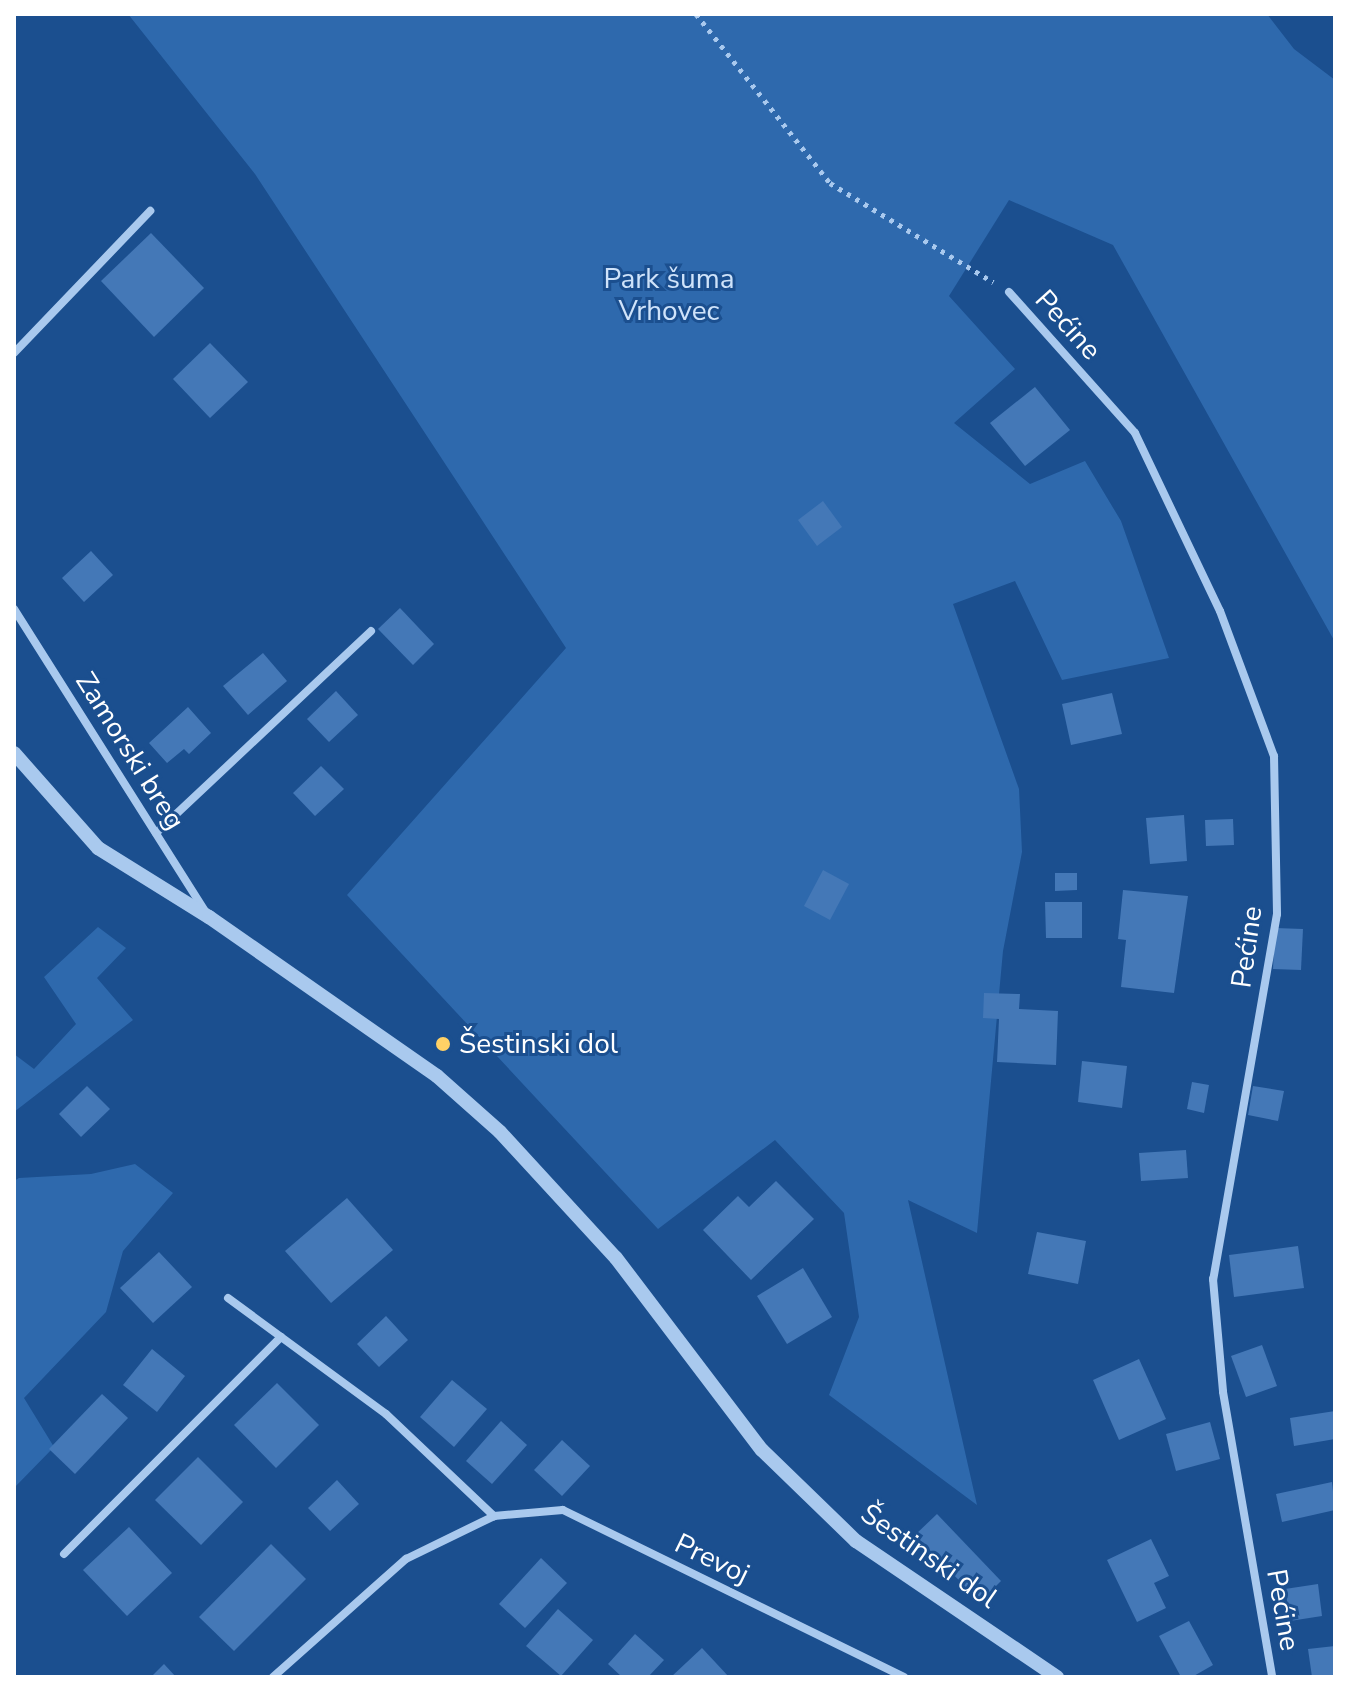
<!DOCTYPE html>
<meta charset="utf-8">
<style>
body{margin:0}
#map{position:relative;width:1349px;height:1691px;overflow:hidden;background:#1b4f8f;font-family:"Nunito Sans",sans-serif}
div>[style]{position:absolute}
.green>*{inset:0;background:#2e69ad}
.building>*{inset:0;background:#4478b7}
.path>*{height:5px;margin-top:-2.5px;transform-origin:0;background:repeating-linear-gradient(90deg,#a9c9ee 0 4px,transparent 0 10px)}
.minor>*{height:8px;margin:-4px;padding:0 4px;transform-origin:4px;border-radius:4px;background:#a9c9ee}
.tertiary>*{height:14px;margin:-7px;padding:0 7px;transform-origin:7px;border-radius:7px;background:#a9c9ee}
.dots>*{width:22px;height:22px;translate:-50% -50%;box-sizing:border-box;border:4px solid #1b4f8f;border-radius:50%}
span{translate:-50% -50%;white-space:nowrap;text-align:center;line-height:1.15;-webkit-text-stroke:6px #1b4f8f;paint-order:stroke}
.park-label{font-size:28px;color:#cfe3fa}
.street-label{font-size:28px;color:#fff}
.poi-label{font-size:28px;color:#fff}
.left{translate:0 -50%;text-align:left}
.frame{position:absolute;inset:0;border:16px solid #fff;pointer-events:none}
</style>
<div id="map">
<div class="green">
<div style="clip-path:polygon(128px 14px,1267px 14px,1294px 49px,1335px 80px,1335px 642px,1113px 245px,1009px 200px,949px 296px,1015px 369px,954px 423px,1030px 484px,1085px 461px,1121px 521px,1169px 658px,1062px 680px,1015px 581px,953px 604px,1019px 789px,1022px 852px,1003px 951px,977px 1233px,908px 1200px,977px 1505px,829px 1395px,859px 1317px,844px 1213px,775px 1140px,658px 1229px,347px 895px,566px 648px,255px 174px)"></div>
<div style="clip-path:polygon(98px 927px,126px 948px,97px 978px,133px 1020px,14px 1112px,14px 1054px,34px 1069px,76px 1024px,44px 977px)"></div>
<div style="clip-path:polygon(135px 1164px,173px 1193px,123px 1251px,106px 1312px,24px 1398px,54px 1447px,14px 1488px,14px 1181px,19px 1178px,91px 1174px)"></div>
</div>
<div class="building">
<div style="clip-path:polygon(151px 233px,204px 288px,154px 337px,101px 281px)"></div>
<div style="clip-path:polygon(210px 343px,248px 382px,210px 418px,173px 379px)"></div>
<div style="clip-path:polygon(1035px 387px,1070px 430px,1025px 466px,990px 423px)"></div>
<div style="clip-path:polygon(823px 501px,842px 527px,817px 546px,798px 520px)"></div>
<div style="clip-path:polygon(91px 551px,113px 575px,84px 602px,62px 578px)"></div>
<div style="clip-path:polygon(400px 608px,434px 644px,413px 665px,378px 629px)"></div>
<div style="clip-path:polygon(263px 653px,287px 681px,248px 715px,223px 686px)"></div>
<div style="clip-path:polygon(336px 691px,358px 715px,329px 742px,307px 719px)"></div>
<div style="clip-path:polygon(1112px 693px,1122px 734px,1071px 745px,1062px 704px)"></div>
<div style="clip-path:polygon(188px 707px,211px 733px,189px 754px,184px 749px,167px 763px,149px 743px)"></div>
<div style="clip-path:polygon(321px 766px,344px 789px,315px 816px,293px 793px)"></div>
<div style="clip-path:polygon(1184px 815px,1187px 861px,1150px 864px,1146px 818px)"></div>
<div style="clip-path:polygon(1233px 819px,1234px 845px,1206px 846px,1205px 820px)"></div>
<div style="clip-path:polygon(823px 870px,849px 884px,830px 920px,804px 906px)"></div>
<div style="clip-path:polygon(1055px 873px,1077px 873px,1077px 890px,1055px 891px)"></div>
<div style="clip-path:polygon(1123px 890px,1188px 896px,1174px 993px,1121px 987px,1126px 940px,1118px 939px)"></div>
<div style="clip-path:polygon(1045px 902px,1082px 902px,1082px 938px,1046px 938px)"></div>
<div style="clip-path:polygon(1275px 928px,1303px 929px,1301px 970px,1273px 969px)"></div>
<div style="clip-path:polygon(984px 993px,1020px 994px,1019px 1009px,1058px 1011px,1056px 1065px,997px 1062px,999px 1019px,983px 1018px)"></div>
<div style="clip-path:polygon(1082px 1061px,1127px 1066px,1122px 1108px,1078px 1102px)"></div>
<div style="clip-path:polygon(1192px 1082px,1209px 1085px,1204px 1113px,1187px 1109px)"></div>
<div style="clip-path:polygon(87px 1086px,110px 1109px,81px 1137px,59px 1114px)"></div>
<div style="clip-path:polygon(1253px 1086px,1284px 1091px,1278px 1121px,1248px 1115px)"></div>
<div style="clip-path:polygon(1186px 1150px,1188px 1178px,1141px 1181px,1139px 1153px)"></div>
<div style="clip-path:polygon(776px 1181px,814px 1219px,751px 1280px,703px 1230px,738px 1196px,749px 1207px)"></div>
<div style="clip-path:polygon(347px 1198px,393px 1250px,331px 1303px,285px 1251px)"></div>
<div style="clip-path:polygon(1037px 1232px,1086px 1241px,1078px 1284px,1028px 1274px)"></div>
<div style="clip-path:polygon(1298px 1246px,1304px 1288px,1234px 1297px,1229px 1255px)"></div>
<div style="clip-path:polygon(159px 1252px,192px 1287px,153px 1323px,120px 1288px)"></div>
<div style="clip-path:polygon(803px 1268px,832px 1317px,787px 1344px,757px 1296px)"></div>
<div style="clip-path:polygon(386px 1316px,408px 1340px,379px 1367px,357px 1344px)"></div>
<div style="clip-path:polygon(1262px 1345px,1277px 1386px,1246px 1397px,1231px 1356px)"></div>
<div style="clip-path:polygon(152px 1349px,185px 1376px,157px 1412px,123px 1385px)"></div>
<div style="clip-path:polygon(1139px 1359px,1166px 1419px,1119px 1440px,1093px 1380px)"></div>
<div style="clip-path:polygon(452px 1380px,487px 1409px,454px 1447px,420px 1417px)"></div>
<div style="clip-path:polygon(277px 1383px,319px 1425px,276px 1468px,234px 1425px)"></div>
<div style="clip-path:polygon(102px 1394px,128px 1418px,75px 1474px,49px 1449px)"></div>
<div style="clip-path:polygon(1335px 1411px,1335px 1439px,1294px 1446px,1290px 1418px)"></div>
<div style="clip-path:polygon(501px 1421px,527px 1445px,492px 1484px,466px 1461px)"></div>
<div style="clip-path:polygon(1210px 1422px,1220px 1459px,1176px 1471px,1166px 1434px)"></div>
<div style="clip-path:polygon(562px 1440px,590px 1466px,562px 1496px,534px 1470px)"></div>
<div style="clip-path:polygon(198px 1457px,243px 1502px,201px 1545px,155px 1500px)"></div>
<div style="clip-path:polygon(337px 1480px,359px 1504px,330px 1531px,308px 1508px)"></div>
<div style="clip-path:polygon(1332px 1482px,1335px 1510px,1282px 1522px,1276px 1494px)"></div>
<div style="clip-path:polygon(937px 1514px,1001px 1581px,980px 1602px,915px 1535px)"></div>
<div style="clip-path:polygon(129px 1527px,172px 1573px,127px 1616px,83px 1570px)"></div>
<div style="clip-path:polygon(1151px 1539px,1169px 1576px,1154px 1583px,1166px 1608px,1137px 1622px,1107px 1560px)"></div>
<div style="clip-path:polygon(271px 1544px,306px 1579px,234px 1651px,199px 1617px)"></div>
<div style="clip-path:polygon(541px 1558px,567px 1583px,525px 1628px,499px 1604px)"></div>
<div style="clip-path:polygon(1318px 1584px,1322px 1616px,1290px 1621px,1285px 1589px)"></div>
<div style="clip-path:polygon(558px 1609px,593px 1640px,561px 1676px,526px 1646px)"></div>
<div style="clip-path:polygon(1189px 1621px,1213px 1665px,1192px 1677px,1181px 1677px,1159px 1636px)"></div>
<div style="clip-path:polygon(635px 1634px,664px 1660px,648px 1677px,622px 1677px,608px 1664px)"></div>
<div style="clip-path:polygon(1335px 1646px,1335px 1677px,1312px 1677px,1308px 1649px)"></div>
<div style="clip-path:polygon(702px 1648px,729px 1677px,671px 1677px)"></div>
<div style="clip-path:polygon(164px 1664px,176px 1677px,151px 1677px)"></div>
</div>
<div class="path">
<div style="left:696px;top:14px;width:216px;rotate:51.6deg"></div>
<div style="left:830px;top:183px;width:191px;rotate:31.3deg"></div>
</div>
<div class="minor">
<div style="left:1009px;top:292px;width:189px;rotate:48.2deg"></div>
<div style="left:1135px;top:433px;width:197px;rotate:64.5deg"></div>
<div style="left:1220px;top:611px;width:155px;rotate:69.6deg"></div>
<div style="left:1274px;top:756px;width:158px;rotate:88.9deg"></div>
<div style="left:1277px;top:914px;width:371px;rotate:99.9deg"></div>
<div style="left:1213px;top:1279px;width:113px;rotate:84.9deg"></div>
<div style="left:1223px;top:1392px;width:289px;rotate:80.2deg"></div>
<div style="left:14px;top:353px;width:197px;rotate:-46.2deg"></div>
<div style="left:14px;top:609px;width:356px;rotate:57.7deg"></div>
<div style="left:156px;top:833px;width:295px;rotate:-43.2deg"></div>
<div style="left:228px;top:1298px;width:196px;rotate:36.3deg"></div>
<div style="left:386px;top:1414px;width:149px;rotate:43.4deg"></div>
<div style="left:64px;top:1554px;width:307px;rotate:-45deg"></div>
<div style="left:273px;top:1677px;width:178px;rotate:-41.6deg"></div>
<div style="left:406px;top:1559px;width:98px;rotate:-26deg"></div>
<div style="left:494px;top:1516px;width:69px;rotate:-5deg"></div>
<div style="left:563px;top:1510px;width:380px;rotate:26.1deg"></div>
</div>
<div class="tertiary">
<div style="left:14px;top:753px;width:127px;rotate:48.5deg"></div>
<div style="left:98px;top:848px;width:131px;rotate:31.9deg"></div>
<div style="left:209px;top:917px;width:278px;rotate:34.9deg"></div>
<div style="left:437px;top:1076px;width:84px;rotate:41.6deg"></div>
<div style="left:500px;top:1132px;width:171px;rotate:47.4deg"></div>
<div style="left:616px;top:1258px;width:241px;rotate:52.8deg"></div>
<div style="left:762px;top:1450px;width:131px;rotate:44.1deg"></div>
<div style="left:856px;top:1541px;width:243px;rotate:34.1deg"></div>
</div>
<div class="dots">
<div style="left:443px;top:1044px;background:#ffd166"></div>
</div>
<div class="park-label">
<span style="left:669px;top:295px">Park šuma<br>Vrhovec</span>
</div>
<div class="street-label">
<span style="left:1068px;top:325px;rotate:48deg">Pećine</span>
<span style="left:130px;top:751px;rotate:58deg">Zamorski breg</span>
<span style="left:1247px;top:947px;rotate:-82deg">Pećine</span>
<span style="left:929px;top:1556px;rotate:35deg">Šestinski dol</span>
<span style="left:712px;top:1559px;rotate:26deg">Prevoj</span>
<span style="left:1283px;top:1610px;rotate:80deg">Pećine</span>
</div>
<div class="poi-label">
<span class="left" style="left:459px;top:1044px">Šestinski dol</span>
</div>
<div class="frame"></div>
</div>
